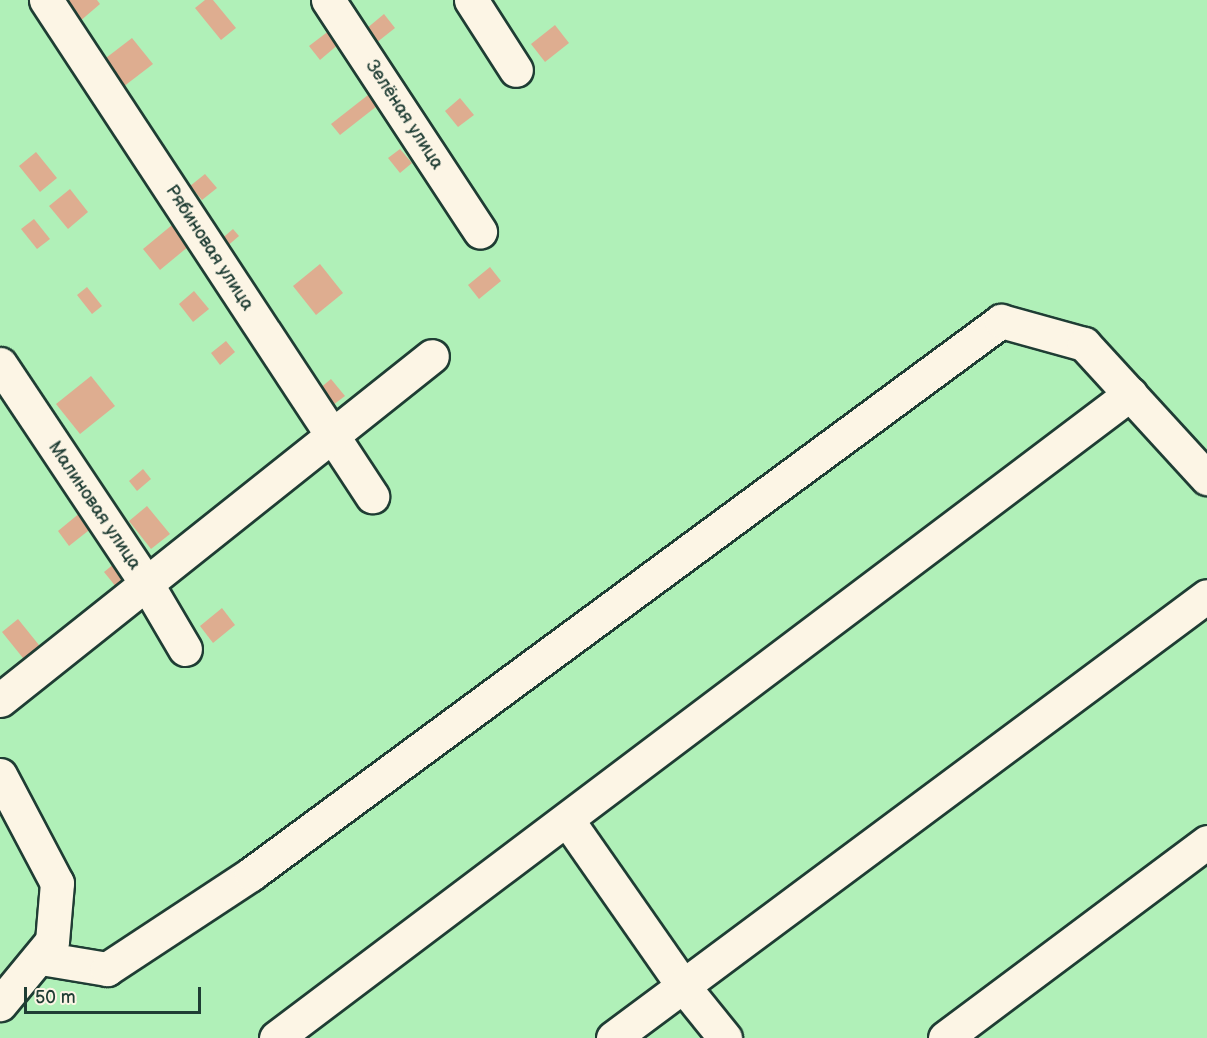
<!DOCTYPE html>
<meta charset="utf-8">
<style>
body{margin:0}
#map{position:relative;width:1207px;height:1038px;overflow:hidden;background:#f6e7d4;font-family:"Balsamiq Sans",sans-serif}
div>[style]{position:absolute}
.green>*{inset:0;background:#b0f0b8}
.building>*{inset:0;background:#dead90}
.roads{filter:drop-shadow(2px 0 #1f3d34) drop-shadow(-2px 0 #1f3d34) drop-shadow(0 2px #1f3d34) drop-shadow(0 -2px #1f3d34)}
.minor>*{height:33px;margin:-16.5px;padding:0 16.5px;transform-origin:16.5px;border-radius:16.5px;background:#fcf5e5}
span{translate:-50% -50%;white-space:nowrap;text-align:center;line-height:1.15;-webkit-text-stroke:5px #fcf5e5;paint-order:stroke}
.street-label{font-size:18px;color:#1f3d34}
.scale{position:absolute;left:24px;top:987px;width:177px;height:27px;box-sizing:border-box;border:3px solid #1f3d34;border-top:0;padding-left:8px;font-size:18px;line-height:21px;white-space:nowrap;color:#1f3d34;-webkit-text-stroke:4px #fcf5e5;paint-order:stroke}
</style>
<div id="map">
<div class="green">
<div style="clip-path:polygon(0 0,1207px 0,1207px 1038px,0 1038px)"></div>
</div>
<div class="building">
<div style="clip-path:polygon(70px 0,97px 0,100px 4px,79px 22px,65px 4px)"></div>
<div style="clip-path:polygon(205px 0,213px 0,236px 28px,221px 40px,195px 8px)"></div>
<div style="clip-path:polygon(384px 14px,395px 28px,371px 47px,360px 34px)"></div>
<div style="clip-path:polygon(555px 25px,569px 43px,545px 62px,531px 44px)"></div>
<div style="clip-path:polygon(330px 30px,340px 43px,320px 60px,309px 46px)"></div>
<div style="clip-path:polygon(132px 38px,153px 64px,123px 87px,102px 61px)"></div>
<div style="clip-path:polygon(368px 95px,377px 106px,340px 135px,331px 124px)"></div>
<div style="clip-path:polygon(460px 98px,474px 115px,458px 127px,445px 111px)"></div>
<div style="clip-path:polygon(400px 149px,412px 163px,400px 173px,388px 158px)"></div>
<div style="clip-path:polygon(36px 152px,57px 178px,40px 192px,19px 166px)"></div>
<div style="clip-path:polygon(205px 174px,217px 188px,202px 200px,190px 186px)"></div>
<div style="clip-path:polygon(70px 189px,88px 212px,68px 229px,49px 206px)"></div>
<div style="clip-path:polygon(34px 219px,50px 239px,37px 249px,21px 229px)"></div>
<div style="clip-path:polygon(172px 225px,189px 246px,160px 270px,143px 249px)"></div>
<div style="clip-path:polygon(233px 229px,239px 236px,225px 248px,219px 241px)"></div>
<div style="clip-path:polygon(320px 264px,343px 293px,316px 315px,293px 286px)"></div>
<div style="clip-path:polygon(490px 267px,501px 281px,479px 299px,468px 285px)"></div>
<div style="clip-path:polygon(87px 287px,102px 306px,92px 314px,77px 295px)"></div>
<div style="clip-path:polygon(194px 291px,209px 309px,193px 322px,179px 304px)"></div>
<div style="clip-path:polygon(226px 341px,235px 352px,220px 365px,211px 353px)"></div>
<div style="clip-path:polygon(91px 376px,115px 406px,80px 434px,56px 404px)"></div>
<div style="clip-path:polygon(331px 379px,345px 396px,333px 405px,319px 389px)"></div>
<div style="clip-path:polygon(143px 469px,151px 479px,137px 491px,129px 481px)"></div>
<div style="clip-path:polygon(147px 506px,170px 534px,151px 549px,129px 521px)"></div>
<div style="clip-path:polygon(81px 512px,93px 527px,69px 546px,58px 531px)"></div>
<div style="clip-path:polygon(115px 563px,132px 584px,121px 593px,104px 572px)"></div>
<div style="clip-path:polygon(222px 608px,235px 625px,213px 643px,200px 626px)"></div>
<div style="clip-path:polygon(18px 619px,47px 655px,31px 668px,2px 632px)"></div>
</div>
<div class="roads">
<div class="minor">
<div style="left:46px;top:0;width:594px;rotate:56.68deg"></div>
<div style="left:328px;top:0;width:277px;rotate:56.7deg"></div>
<div style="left:471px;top:0;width:83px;rotate:57.3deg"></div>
<div style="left:0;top:364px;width:267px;rotate:56.3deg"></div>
<div style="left:148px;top:586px;width:73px;rotate:59.6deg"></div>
<div style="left:0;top:700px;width:552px;rotate:-38.53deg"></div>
<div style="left:0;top:775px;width:122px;rotate:62.2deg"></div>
<div style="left:57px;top:883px;width:58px;rotate:94.9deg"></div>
<div style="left:52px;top:941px;width:82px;rotate:129.5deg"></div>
<div style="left:568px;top:821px;width:201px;rotate:55.1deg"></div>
<div style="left:683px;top:986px;width:67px;rotate:51.1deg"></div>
<div style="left:41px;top:958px;width:67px;rotate:9.5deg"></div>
<div style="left:107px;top:969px;width:173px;rotate:-33.4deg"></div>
<div style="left:251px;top:874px;width:932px;rotate:-36.4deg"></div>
<div style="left:1001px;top:321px;width:86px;rotate:15.5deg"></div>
<div style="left:1084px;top:344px;width:182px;rotate:47.5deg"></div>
<div style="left:276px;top:1038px;width:1070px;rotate:-37.02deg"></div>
<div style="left:613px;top:1038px;width:740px;rotate:-36.65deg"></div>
<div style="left:945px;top:1038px;width:327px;rotate:-36.8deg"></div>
</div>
</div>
<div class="street-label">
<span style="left:404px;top:115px;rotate:57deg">Зелёная улица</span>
<span style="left:209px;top:248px;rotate:57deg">Рябиновая улица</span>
<span style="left:94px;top:506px;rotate:56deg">Малиновая улица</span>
</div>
<div class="scale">50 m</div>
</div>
